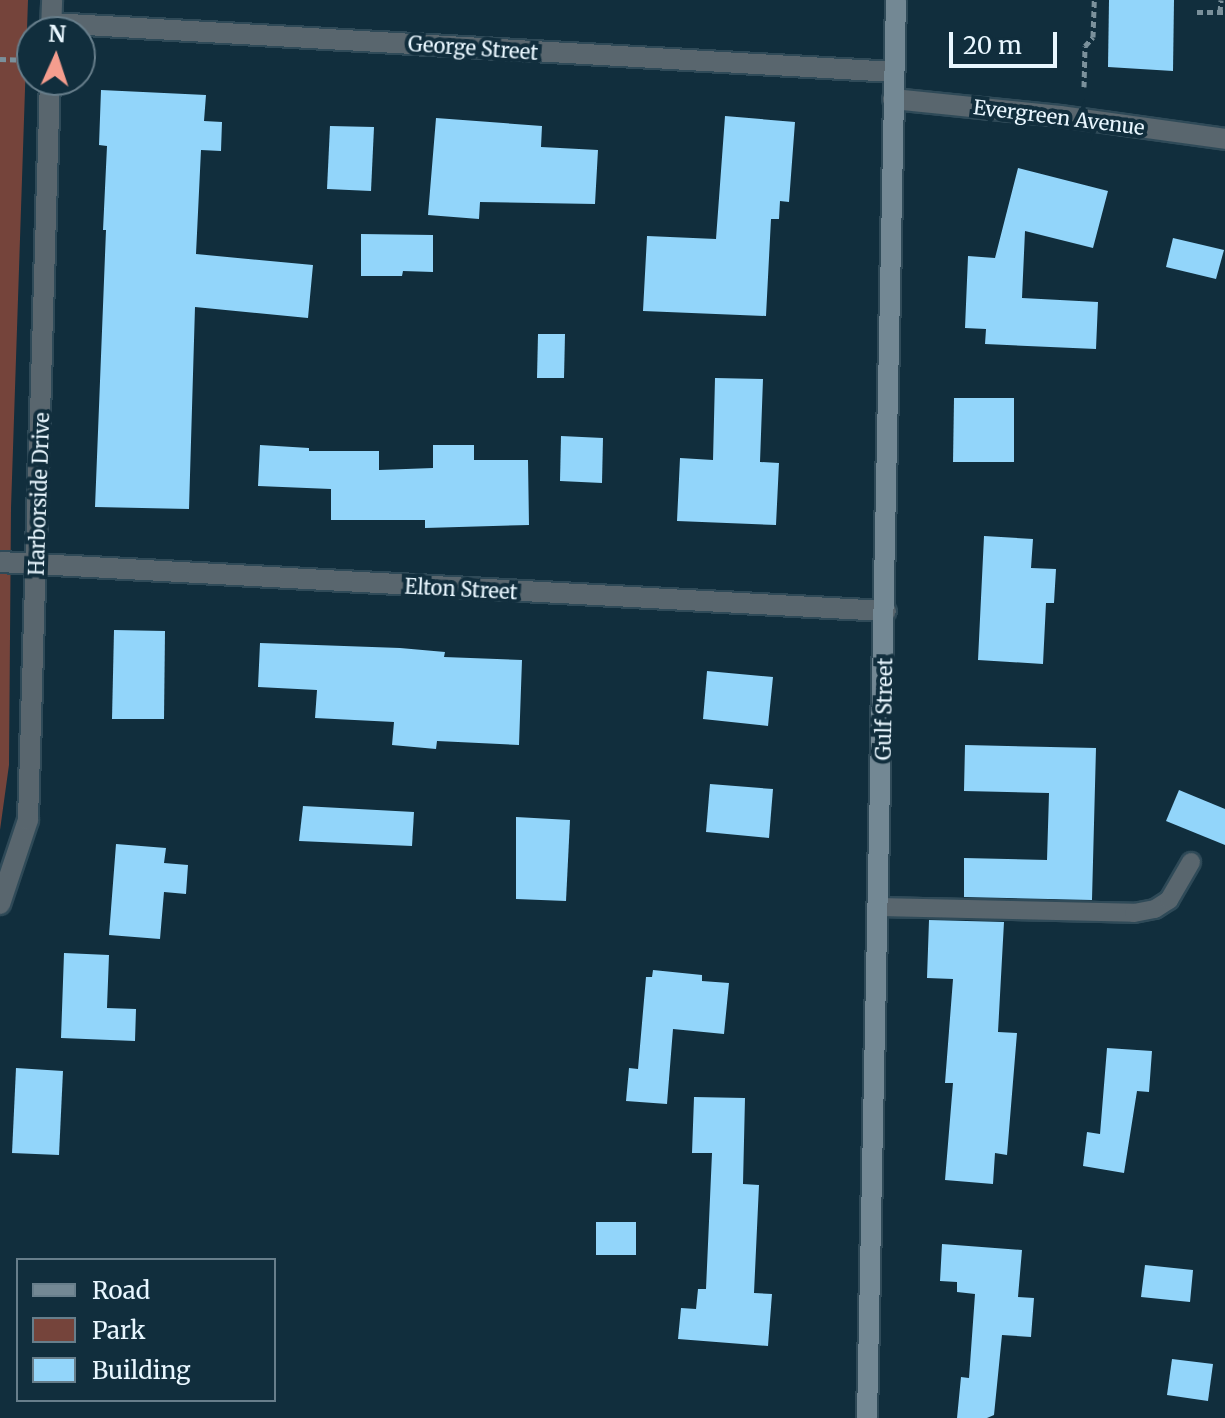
<!DOCTYPE html>
<style>
body{margin:0}
#map{position:relative;width:1225px;height:1418px;overflow:hidden;background:#112e3d;font-family:Merriweather,serif}
div>[style]{position:absolute}
.green>*{inset:0;background:#75443b}
.building>*{inset:0;background:#92d5fa}
.path>*{height:5px;margin-top:-2.5px;transform-origin:0;background:repeating-linear-gradient(90deg,#7a909b 0 6px,transparent 0 10px)}
.roads{filter:drop-shadow(2px 0 #2f4a58) drop-shadow(-2px 0 #2f4a58) drop-shadow(0 2px #2f4a58) drop-shadow(0 -2px #2f4a58)}
.lane>*{height:18px;margin:-9px;padding:0 9px;transform-origin:9px;border-radius:9px;background:#59666e}
.street>*{height:20px;margin:-10px;padding:0 10px;transform-origin:10px;border-radius:10px;background:#59666e}
.secondary>*{height:20px;margin:-10px;padding:0 10px;transform-origin:10px;border-radius:10px;background:#738894}
span{translate:-50% -50%;white-space:nowrap;text-align:center;line-height:1.15;-webkit-text-stroke:8px #112e3d;paint-order:stroke}
.street-label{font-size:20px;color:#e9f7ff}
.legend{position:absolute;left:16px;top:1258px;width:260px;height:144px;box-sizing:border-box;background:#112e3d;border:2px solid #677e8b;margin:0;padding:10px 14px;list-style:none;font-size:24px;color:#e9f7ff}
.legend li{display:flex;align-items:center;gap:16px;height:40px}
.legend b{width:40px;border:2px solid #677e8b}
.north{position:absolute;left:16px;top:16px;width:80px;height:80px;box-sizing:border-box;background:#112e3d;border:2px solid #677e8b;border-radius:50%;rotate:3deg;font-size:22px;font-weight:700;line-height:32px;text-align:center;color:#e9f7ff}
.north::after{content:'';display:block;margin:auto;width:28px;height:36px;background:#f59d8e;clip-path:polygon(50% 0,100% 100%,50% 72%,0 100%)}
.scale{position:absolute;left:949px;top:32px;width:108px;height:36px;box-sizing:border-box;border:4px solid #e9f7ff;border-top:0;padding-left:10px;font-size:24px;line-height:28px;white-space:nowrap;color:#e9f7ff;-webkit-text-stroke:6px #112e3d;paint-order:stroke}
</style>
<div id="map">
<div class="green">
<div style="clip-path:polygon(0 0,28px 0,11px 508px,9px 765px,0 830px)"></div>
</div>
<div class="building">
<div style="clip-path:polygon(1109px 0,1174px 0,1173px 71px,1108px 67px)"></div>
<div style="clip-path:polygon(101px 90px,206px 95px,204px 121px,222px 122px,221px 151px,201px 150px,196px 254px,313px 265px,308px 318px,195px 307px,189px 509px,95px 507px,106px 230px,103px 230px,107px 146px,99px 145px)"></div>
<div style="clip-path:polygon(725px 116px,795px 122px,789px 202px,780px 201px,779px 219px,771px 219px,766px 316px,643px 311px,647px 236px,716px 239px)"></div>
<div style="clip-path:polygon(436px 118px,542px 126px,541px 147px,598px 150px,595px 204px,480px 202px,479px 219px,428px 215px)"></div>
<div style="clip-path:polygon(330px 126px,374px 127px,371px 191px,327px 189px)"></div>
<div style="clip-path:polygon(1018px 168px,1108px 191px,1093px 248px,1025px 231px,1022px 298px,1098px 302px,1096px 349px,985px 344px,986px 329px,965px 328px,968px 256px,995px 258px)"></div>
<div style="clip-path:polygon(361px 234px,433px 235px,433px 272px,403px 271px,402px 276px,361px 276px)"></div>
<div style="clip-path:polygon(1173px 238px,1224px 250px,1216px 279px,1166px 267px)"></div>
<div style="clip-path:polygon(538px 334px,565px 334px,564px 378px,537px 378px)"></div>
<div style="clip-path:polygon(715px 378px,763px 379px,760px 462px,779px 463px,776px 525px,677px 521px,680px 458px,713px 460px)"></div>
<div style="clip-path:polygon(954px 398px,1014px 398px,1014px 462px,953px 462px)"></div>
<div style="clip-path:polygon(561px 436px,603px 438px,602px 483px,560px 481px)"></div>
<div style="clip-path:polygon(260px 445px,309px 448px,309px 451px,379px 451px,379px 470px,433px 468px,433px 445px,474px 445px,474px 460px,528px 460px,529px 525px,425px 528px,425px 520px,331px 520px,331px 489px,258px 486px)"></div>
<div style="clip-path:polygon(984px 536px,1033px 539px,1031px 568px,1056px 569px,1054px 603px,1046px 603px,1043px 664px,978px 660px)"></div>
<div style="clip-path:polygon(114px 630px,165px 631px,164px 719px,112px 719px)"></div>
<div style="clip-path:polygon(260px 643px,400px 648px,445px 652px,444px 657px,522px 660px,519px 745px,437px 741px,436px 749px,392px 745px,394px 722px,315px 718px,317px 690px,258px 687px)"></div>
<div style="clip-path:polygon(707px 671px,773px 677px,768px 726px,703px 719px)"></div>
<div style="clip-path:polygon(965px 745px,1096px 748px,1092px 900px,964px 897px,964px 858px,1047px 860px,1049px 793px,964px 791px)"></div>
<div style="clip-path:polygon(710px 784px,773px 789px,769px 838px,706px 832px)"></div>
<div style="clip-path:polygon(1179px 790px,1225px 809px,1225px 845px,1166px 821px)"></div>
<div style="clip-path:polygon(303px 806px,414px 812px,412px 846px,299px 841px)"></div>
<div style="clip-path:polygon(516px 817px,570px 820px,566px 901px,516px 899px)"></div>
<div style="clip-path:polygon(116px 844px,166px 848px,164px 863px,188px 865px,186px 894px,164px 892px,160px 939px,109px 935px)"></div>
<div style="clip-path:polygon(929px 920px,1004px 922px,998px 1032px,1017px 1033px,1007px 1155px,995px 1153px,993px 1184px,945px 1180px,953px 1083px,945px 1083px,953px 979px,927px 978px)"></div>
<div style="clip-path:polygon(64px 953px,109px 955px,107px 1008px,136px 1009px,135px 1041px,61px 1038px)"></div>
<div style="clip-path:polygon(653px 970px,702px 975px,702px 981px,729px 983px,724px 1034px,673px 1029px,667px 1104px,626px 1101px,629px 1068px,638px 1069px,646px 977px,652px 977px)"></div>
<div style="clip-path:polygon(1107px 1048px,1152px 1051px,1149px 1092px,1137px 1091px,1124px 1173px,1083px 1166px,1087px 1132px,1100px 1134px)"></div>
<div style="clip-path:polygon(16px 1068px,63px 1071px,59px 1155px,12px 1153px)"></div>
<div style="clip-path:polygon(694px 1097px,745px 1098px,743px 1184px,759px 1185px,754px 1293px,772px 1294px,768px 1346px,678px 1339px,681px 1308px,696px 1309px,698px 1289px,706px 1289px,712px 1153px,692px 1153px)"></div>
<div style="clip-path:polygon(596px 1222px,636px 1222px,636px 1255px,596px 1255px)"></div>
<div style="clip-path:polygon(942px 1244px,1022px 1250px,1018px 1297px,1034px 1298px,1031px 1337px,1002px 1335px,994px 1415px,987px 1418px,957px 1418px,961px 1377px,969px 1378px,975px 1294px,957px 1292px,957px 1282px,940px 1281px)"></div>
<div style="clip-path:polygon(1145px 1265px,1193px 1270px,1190px 1302px,1141px 1297px)"></div>
<div style="clip-path:polygon(1172px 1359px,1213px 1364px,1208px 1401px,1167px 1395px)"></div>
</div>
<div class="path">
<div style="left:1197px;top:12px;width:28px"></div>
<div style="left:1220px;top:12px;width:12px;rotate:-85deg"></div>
<div style="left:0;top:59px;width:31px;rotate:2deg"></div>
<div style="left:1084px;top:87px;width:41px;rotate:-88.6deg"></div>
<div style="left:1085px;top:46px;width:12px;rotate:-48deg"></div>
<div style="left:1093px;top:37px;width:37px;rotate:-88deg"></div>
</div>
<div class="roads">
<div class="lane">
<div style="left:879px;top:907px;width:255px;rotate:1.3deg"></div>
<div style="left:1134px;top:913px;width:21px;rotate:-11deg"></div>
<div style="left:1155px;top:909px;width:17px;rotate:-33deg"></div>
<div style="left:1169px;top:900px;width:44px;rotate:-59.9deg"></div>
</div>
<div class="street">
<div style="left:52px;top:23px;width:843px;rotate:3.33deg"></div>
<div style="left:51px;top:32px;width:32px;rotate:-88deg"></div>
<div style="left:893px;top:99px;width:168px;rotate:5.8deg"></div>
<div style="left:1060px;top:116px;width:167px;rotate:7.9deg"></div>
<div style="left:0;top:562px;width:887px;rotate:3.17deg"></div>
<div style="left:0;top:904px;width:89px;rotate:-71.6deg"></div>
<div style="left:28px;top:820px;width:740px;rotate:-88.3deg"></div>
</div>
<div class="secondary">
<div style="left:867px;top:1418px;width:1418px;rotate:-88.83deg"></div>
</div>
</div>
<div class="street-label">
<span style="left:473px;top:48px;rotate:4deg">George Street</span>
<span style="left:1059px;top:117px;rotate:7deg">Evergreen Avenue</span>
<span style="left:39px;top:494px;rotate:-88deg">Harborside Drive</span>
<span style="left:461px;top:589px;rotate:3deg">Elton Street</span>
<span style="left:884px;top:709px;rotate:-89deg">Gulf Street</span>
</div>
<ul class="legend">
<li><b style="height:10px;background:#738894"></b>Road</li>
<li><b style="height:22px;background:#75443b"></b>Park</li>
<li><b style="height:22px;background:#92d5fa"></b>Building</li>
</ul>
<div class="north">N</div>
<div class="scale">20 m</div>
</div>
